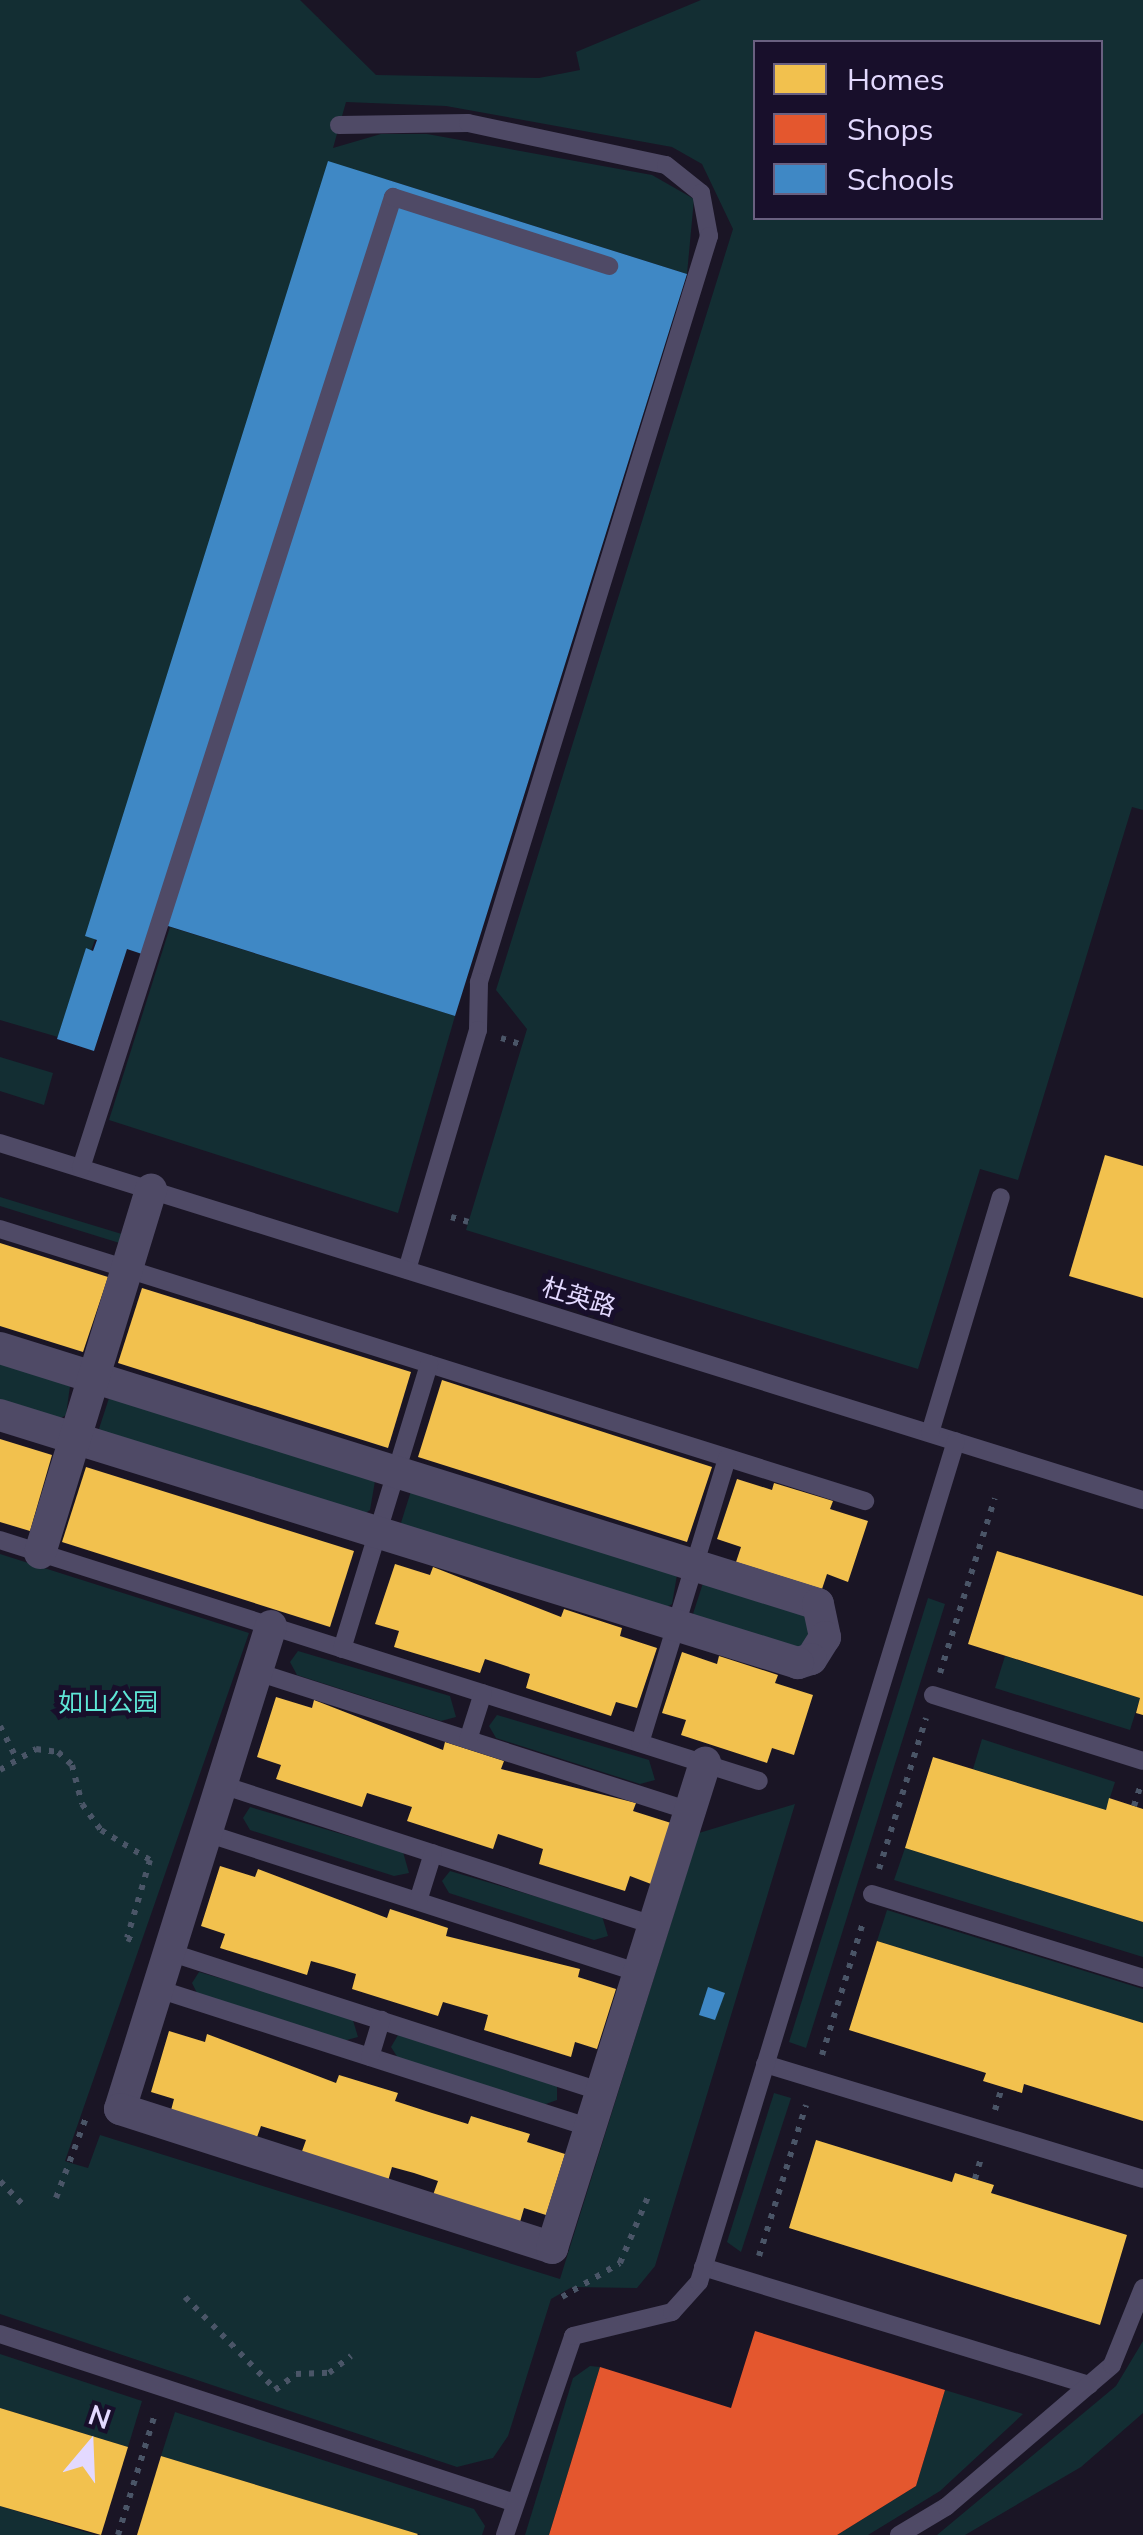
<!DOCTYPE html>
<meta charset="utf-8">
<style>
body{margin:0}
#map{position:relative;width:1143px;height:2535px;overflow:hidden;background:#1a1525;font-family:Mulish,"Noto Sans SC",sans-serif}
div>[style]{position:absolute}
.green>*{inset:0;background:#132e33}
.homes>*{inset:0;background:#f2c14e}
.shops>*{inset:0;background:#e4572e}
.schools>*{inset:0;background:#3f88c5}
.path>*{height:6px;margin-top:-3px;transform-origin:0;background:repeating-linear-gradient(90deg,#4a5567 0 5px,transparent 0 13px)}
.service>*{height:18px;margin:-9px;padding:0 9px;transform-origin:9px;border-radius:9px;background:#4f4a66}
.minor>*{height:32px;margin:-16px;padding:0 16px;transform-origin:16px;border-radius:16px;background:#4f4a66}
span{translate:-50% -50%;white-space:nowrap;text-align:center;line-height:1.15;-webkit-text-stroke:10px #180f2b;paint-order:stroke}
.street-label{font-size:25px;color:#e3d9ff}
.park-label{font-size:25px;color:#5ee7d6}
.legend{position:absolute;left:753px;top:40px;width:350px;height:180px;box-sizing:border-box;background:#180f2b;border:2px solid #696080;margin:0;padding:12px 18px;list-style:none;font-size:30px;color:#e3d9ff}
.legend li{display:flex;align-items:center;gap:20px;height:50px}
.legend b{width:50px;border:2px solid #696080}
.north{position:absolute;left:40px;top:2395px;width:100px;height:100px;-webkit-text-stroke:8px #180f2b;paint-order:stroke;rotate:19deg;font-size:28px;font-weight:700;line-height:40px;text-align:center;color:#e3d9ff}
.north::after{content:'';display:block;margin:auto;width:35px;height:45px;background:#e3d9ff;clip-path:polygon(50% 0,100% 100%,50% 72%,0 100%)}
</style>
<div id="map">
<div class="green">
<div style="clip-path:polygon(evenodd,0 0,300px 0,376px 75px,539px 78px,580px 70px,576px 52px,701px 0,1143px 0,1143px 810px,1132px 807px,1018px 1180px,980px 1169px,918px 1369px,466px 1230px,527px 1029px,496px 990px,733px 229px,702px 164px,672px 147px,446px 106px,346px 102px,333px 148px,381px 134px,427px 134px,652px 175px,694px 199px,687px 274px,385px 179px,58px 1037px,0 1020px,0 0,756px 42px,1100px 42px,1100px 218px,756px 218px,756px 42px)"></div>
<div style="clip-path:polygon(170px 927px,455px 1016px,398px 1213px,109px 1120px)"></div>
<div style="clip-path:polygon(0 1057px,53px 1073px,44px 1105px,0 1091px)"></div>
<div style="clip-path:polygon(0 1197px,125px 1235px,126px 1245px,0 1206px)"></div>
<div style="clip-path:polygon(0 1360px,70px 1386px,66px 1415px,58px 1420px,0 1405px)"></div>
<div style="clip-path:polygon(109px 1398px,375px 1481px,370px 1510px,362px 1515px,98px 1432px)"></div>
<div style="clip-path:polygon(411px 1491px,677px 1575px,672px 1604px,665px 1608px,400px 1526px)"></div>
<div style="clip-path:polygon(0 1554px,249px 1633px,65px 2161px,74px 2164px,88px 2168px,100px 2135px,560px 2279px,699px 1833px,795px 1804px,655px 2266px,637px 2288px,572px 2287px,551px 2299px,508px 2436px,493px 2458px,457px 2467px,0 2314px)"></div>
<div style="clip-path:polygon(703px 1583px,814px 1618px,802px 1652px,692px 1617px)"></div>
<div style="clip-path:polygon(928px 1598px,945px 1604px,806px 2048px,789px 2042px)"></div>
<div style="clip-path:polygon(298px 1651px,450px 1696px,456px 1717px,441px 1721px,297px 1675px,290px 1662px)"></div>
<div style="clip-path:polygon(1005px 1656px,1140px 1698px,1130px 1730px,995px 1688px)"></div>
<div style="clip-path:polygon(497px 1715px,649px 1760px,655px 1780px,640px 1784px,496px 1738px,489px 1726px)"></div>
<div style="clip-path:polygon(982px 1739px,1115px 1782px,1106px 1810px,973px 1769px)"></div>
<div style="clip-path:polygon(250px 1807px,403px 1852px,409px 1873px,394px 1876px,250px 1830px,243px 1818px)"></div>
<div style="clip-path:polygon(905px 1848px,1143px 1922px,1143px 1957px,894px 1880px)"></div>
<div style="clip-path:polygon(450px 1871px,602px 1916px,608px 1936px,594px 1940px,449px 1893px,442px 1881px)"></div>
<div style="clip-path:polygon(887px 1910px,1143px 1989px,1143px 2023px,877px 1941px)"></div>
<div style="clip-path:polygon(199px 1972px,352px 2017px,358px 2037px,343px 2041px,198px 1995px,192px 1983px)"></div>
<div style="clip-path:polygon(398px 2035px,557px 2086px,557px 2100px,543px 2105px,398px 2058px,391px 2047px)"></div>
<div style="clip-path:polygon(774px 2093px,791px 2098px,741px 2252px,727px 2242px)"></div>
<div style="clip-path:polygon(1143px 2341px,1143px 2413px,1081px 2467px,965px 2535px,937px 2535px,1116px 2386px)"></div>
<div style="clip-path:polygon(0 2354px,142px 2401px,128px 2447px,0 2408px)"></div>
<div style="clip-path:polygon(590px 2366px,600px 2367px,549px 2535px,525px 2535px,573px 2378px)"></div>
<div style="clip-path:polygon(945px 2390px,1023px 2414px,940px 2491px,868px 2535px,837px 2535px,916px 2486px)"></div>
<div style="clip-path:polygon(175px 2412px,474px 2509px,485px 2526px,482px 2535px,421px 2535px,161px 2456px)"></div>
<div style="clip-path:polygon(0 2506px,95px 2535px,0 2535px)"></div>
</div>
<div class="homes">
<div style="clip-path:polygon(1105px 1155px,1143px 1166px,1143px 1298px,1069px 1276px)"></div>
<div style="clip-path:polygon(0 1243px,108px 1277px,83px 1352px,0 1326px)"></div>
<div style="clip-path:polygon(142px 1288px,411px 1372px,388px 1448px,118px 1363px)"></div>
<div style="clip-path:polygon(442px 1380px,712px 1467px,687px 1542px,418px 1457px)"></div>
<div style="clip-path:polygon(0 1439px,52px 1455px,30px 1531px,0 1522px)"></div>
<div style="clip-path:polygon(86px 1467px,354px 1551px,330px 1627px,62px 1542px)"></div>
<div style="clip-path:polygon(737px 1479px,772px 1490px,774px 1483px,833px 1501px,830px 1509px,868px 1521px,848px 1582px,827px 1574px,822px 1589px,736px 1562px,741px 1547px,717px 1539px)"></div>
<div style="clip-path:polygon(997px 1551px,1143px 1596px,1143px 1715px,1136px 1713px,1140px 1698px,968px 1644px)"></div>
<div style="clip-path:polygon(395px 1564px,430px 1575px,433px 1567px,561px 1617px,564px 1609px,622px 1628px,620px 1636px,657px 1648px,637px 1708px,616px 1702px,611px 1716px,526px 1688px,530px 1674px,485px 1659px,480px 1673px,394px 1647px,399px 1631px,375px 1624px)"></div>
<div style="clip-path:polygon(682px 1652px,717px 1664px,719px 1656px,778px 1675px,775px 1683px,813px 1695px,794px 1755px,772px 1748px,767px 1763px,681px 1735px,686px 1720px,662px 1713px)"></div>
<div style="clip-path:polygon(276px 1697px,312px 1708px,314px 1700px,443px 1750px,445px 1742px,504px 1761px,501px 1769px,636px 1803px,633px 1811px,671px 1823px,651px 1884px,630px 1876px,625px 1891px,539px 1864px,543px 1849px,498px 1834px,493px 1849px,407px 1821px,412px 1807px,367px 1793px,362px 1807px,276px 1779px,281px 1765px,257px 1757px)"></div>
<div style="clip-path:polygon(933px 1757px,1106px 1810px,1109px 1798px,1143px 1809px,1143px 1922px,905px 1848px)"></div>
<div style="clip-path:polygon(220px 1866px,255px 1877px,258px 1869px,387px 1918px,390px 1909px,448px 1928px,446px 1936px,580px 1969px,578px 1977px,616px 1989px,597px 2049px,575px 2042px,571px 2057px,484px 2030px,488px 2015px,443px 2002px,438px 2016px,352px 1989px,356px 1974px,333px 1967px,311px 1961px,307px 1975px,220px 1948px,225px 1934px,201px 1926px)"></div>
<div style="clip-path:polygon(877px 1941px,1143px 2023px,1143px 2121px,1024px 2084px,1022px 2093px,983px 2081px,986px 2073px,849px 2030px)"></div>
<div style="clip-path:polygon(169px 2031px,205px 2042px,207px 2034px,336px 2083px,339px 2075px,398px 2093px,395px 2101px,432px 2113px,468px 2124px,471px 2116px,530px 2134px,527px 2142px,565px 2154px,546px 2215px,524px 2208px,520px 2222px,433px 2195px,438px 2181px,414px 2173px,392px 2167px,388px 2181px,301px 2154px,306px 2140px,261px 2126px,256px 2140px,170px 2114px,174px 2099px,151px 2092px)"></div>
<div style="clip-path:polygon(816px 2140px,952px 2182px,955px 2173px,994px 2185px,991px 2193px,1127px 2235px,1100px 2325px,789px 2228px)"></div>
<div style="clip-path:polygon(0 2408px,128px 2447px,101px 2535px,0 2506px)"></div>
<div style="clip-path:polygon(161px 2456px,418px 2534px,417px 2535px,137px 2535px)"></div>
</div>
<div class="shops">
<div style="clip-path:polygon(755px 2331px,945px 2390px,916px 2486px,837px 2535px,549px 2535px,600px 2367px,731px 2408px)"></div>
</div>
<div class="schools">
<div style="clip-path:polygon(328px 161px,687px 274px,455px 1016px,152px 921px,142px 954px,127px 949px,94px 1051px,57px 1039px,86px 948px,93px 951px,97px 940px,85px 936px)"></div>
<div style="clip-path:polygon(708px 1987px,725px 1993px,715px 2020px,699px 2015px)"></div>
</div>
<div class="path">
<div style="left:501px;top:1038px;width:23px;rotate:18deg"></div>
<div style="left:451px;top:1217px;width:18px;rotate:16deg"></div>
<div style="left:940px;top:1673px;width:183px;rotate:-72.6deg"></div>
<div style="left:0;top:1726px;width:34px;rotate:63deg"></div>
<div style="left:0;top:1770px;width:42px;rotate:-30.3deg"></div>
<div style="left:36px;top:1749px;width:22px;rotate:8deg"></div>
<div style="left:58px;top:1752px;width:19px;rotate:43deg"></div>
<div style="left:72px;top:1765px;width:40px;rotate:75.6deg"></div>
<div style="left:82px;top:1804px;width:32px;rotate:54deg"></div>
<div style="left:101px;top:1830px;width:57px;rotate:31.5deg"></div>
<div style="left:150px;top:1860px;width:81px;rotate:106.4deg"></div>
<div style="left:127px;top:1938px;width:10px;rotate:24deg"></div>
<div style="left:1134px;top:1806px;width:19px;rotate:-72deg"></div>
<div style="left:879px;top:1869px;width:158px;rotate:-72.7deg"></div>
<div style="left:822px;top:2055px;width:142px;rotate:-72.8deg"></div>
<div style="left:995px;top:2110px;width:24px;rotate:-73deg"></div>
<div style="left:975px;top:2179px;width:25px;rotate:-74deg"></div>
<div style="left:0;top:2181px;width:36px;rotate:46deg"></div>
<div style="left:56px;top:2198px;width:89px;rotate:-69.5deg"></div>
<div style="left:759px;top:2256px;width:158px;rotate:-72.7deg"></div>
<div style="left:185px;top:2297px;width:129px;rotate:45.6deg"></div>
<div style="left:562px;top:2297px;width:67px;rotate:-30.4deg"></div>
<div style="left:620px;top:2263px;width:77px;rotate:-67.1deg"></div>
<div style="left:275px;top:2390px;width:26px;rotate:-37deg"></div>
<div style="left:296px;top:2374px;width:33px;rotate:-2deg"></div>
<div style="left:329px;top:2373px;width:28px;rotate:-38deg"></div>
<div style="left:118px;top:2535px;width:127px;rotate:-73deg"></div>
</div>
<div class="service">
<div style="left:339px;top:125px;width:129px;rotate:-0.9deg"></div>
<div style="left:468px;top:123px;width:202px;rotate:12deg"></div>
<div style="left:666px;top:165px;width:45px;rotate:38.7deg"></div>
<div style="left:701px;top:193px;width:44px;rotate:79.5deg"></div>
<div style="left:709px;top:236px;width:781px;rotate:107.14deg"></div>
<div style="left:479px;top:982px;width:48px;rotate:91.2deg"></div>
<div style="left:478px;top:1030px;width:250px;rotate:106.5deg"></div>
<div style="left:0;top:1143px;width:1197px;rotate:17.35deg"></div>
<div style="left:81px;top:1168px;width:1020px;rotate:-72.19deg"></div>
<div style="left:393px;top:197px;width:227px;rotate:17.7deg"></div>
<div style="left:0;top:1229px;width:907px;rotate:17.46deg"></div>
<div style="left:930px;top:1433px;width:246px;rotate:-73.3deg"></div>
<div style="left:0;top:1540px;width:796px;rotate:17.62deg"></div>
<div style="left:342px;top:1649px;width:298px;rotate:-73deg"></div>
<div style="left:257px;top:1672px;width:455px;rotate:17.8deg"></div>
<div style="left:933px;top:1695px;width:220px;rotate:17.4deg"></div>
<div style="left:468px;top:1740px;width:49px;rotate:-72.3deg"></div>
<div style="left:640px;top:1743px;width:298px;rotate:-73deg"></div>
<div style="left:222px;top:1785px;width:454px;rotate:18deg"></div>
<div style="left:206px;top:1833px;width:455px;rotate:17.9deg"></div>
<div style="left:872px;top:1894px;width:284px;rotate:17.2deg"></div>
<div style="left:418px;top:1901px;width:50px;rotate:-72.6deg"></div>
<div style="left:169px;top:1952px;width:455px;rotate:17.9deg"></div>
<div style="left:158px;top:1989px;width:454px;rotate:17.8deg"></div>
<div style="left:370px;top:2057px;width:39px;rotate:-73deg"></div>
<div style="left:765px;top:2064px;width:395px;rotate:16.9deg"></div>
<div style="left:703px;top:2267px;width:404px;rotate:17deg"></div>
<div style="left:0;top:2334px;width:542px;rotate:18.17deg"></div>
<div style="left:505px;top:2535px;width:210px;rotate:-71.1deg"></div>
<div style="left:573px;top:2336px;width:102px;rotate:-13.6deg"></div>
<div style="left:672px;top:2312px;width:40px;rotate:-48deg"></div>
<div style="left:699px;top:2282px;width:879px;rotate:-73.01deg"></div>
<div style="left:899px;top:2535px;width:55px;rotate:-30.8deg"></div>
<div style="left:946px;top:2507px;width:218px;rotate:-40.5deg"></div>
<div style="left:1112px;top:2365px;width:83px;rotate:-68.1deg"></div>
</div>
<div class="minor">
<div style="left:0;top:1348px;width:857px;rotate:17.38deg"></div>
<div style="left:818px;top:1604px;width:34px;rotate:78deg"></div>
<div style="left:825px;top:1637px;width:26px;rotate:122deg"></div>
<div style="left:811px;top:1659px;width:14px;rotate:163deg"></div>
<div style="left:798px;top:1663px;width:836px;rotate:-162.74deg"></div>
<div style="left:40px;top:1553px;width:380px;rotate:-73deg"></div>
<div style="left:271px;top:1626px;width:506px;rotate:107.36deg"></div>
<div style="left:120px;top:2109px;width:454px;rotate:17.8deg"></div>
<div style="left:552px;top:2248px;width:509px;rotate:-72.49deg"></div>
</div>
<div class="street-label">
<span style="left:579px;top:1297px;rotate:17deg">杜英路</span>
</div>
<div class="park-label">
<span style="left:108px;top:1702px">如山公园</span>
</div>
<ul class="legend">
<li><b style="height:28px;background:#f2c14e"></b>Homes</li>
<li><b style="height:28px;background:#e4572e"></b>Shops</li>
<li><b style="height:28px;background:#3f88c5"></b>Schools</li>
</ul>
<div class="north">N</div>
</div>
